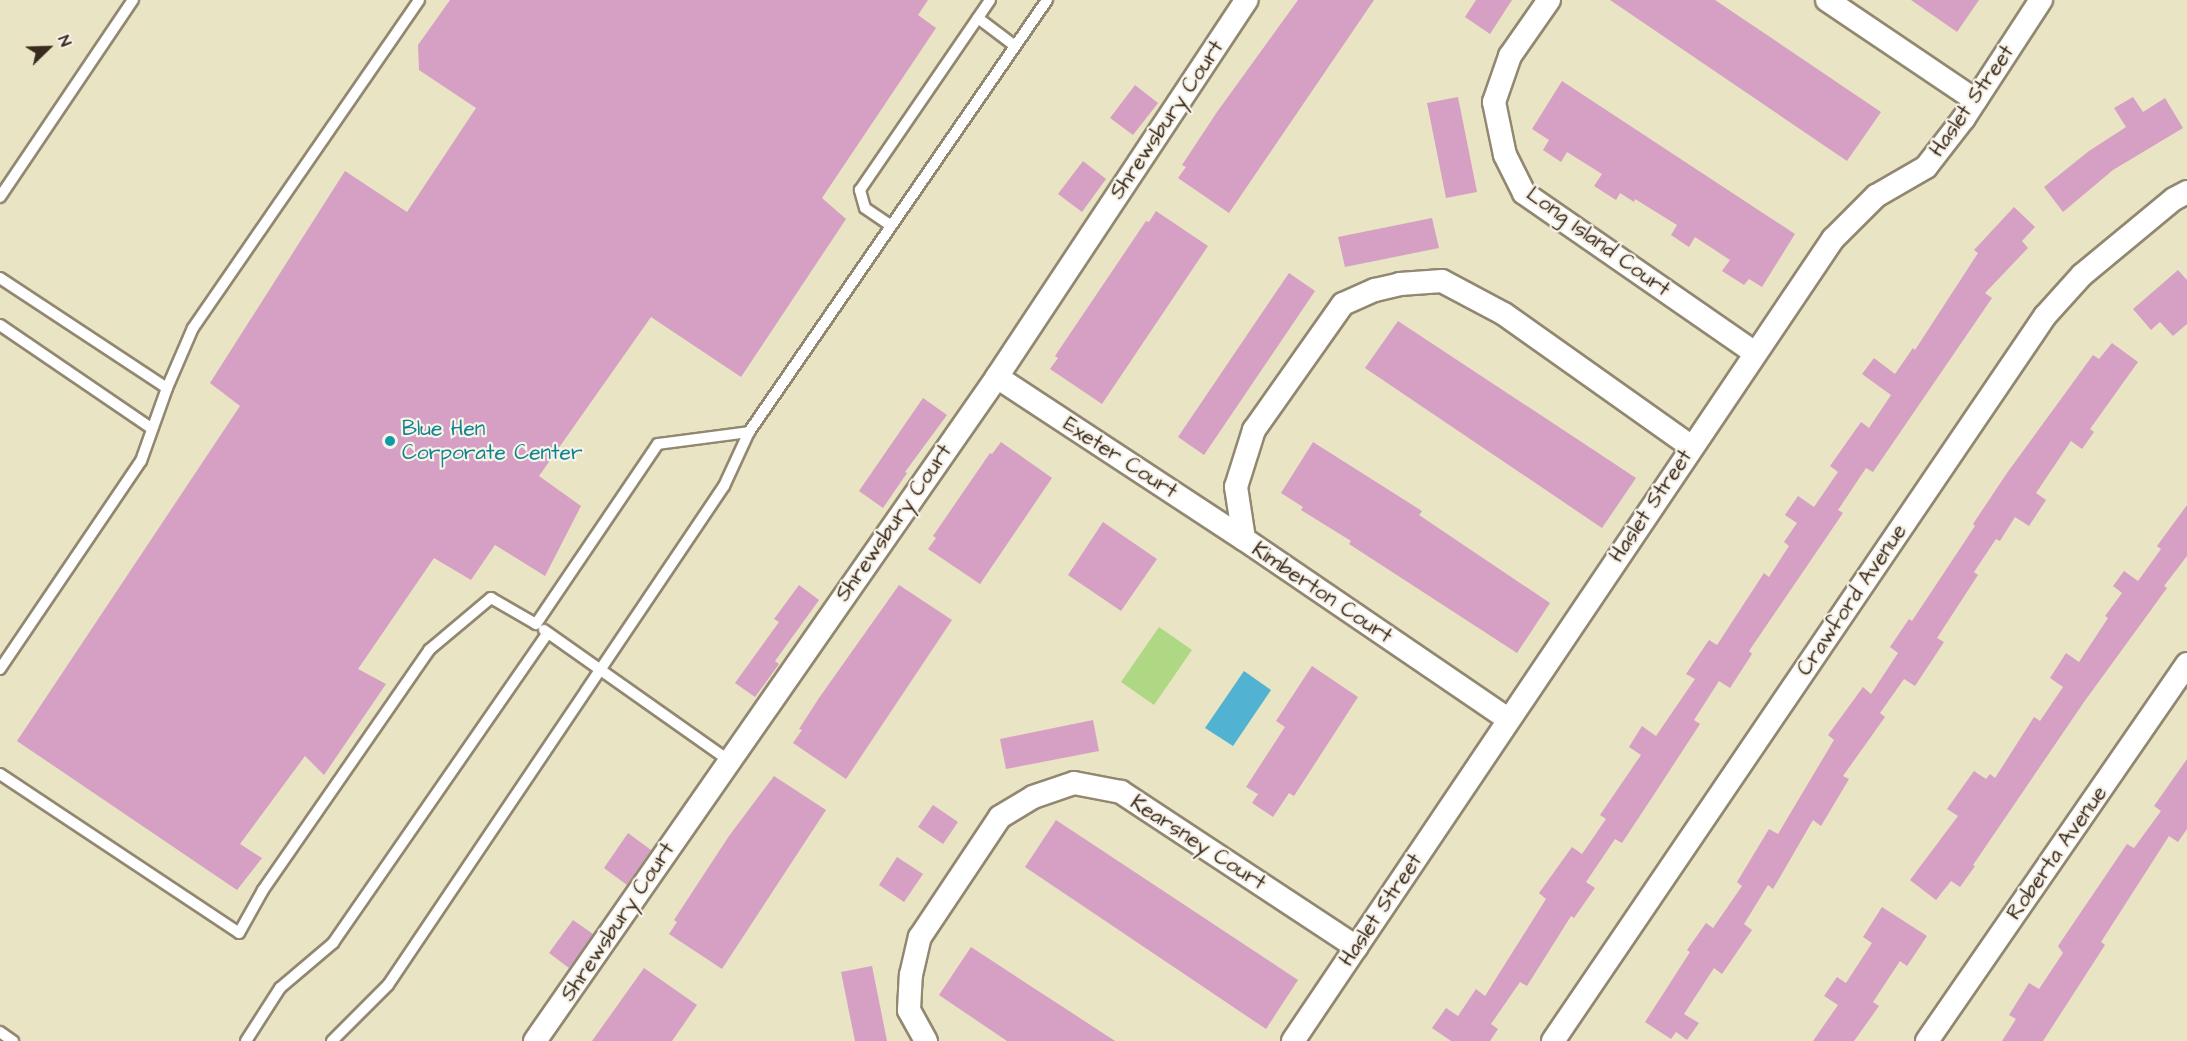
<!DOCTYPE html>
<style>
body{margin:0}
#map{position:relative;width:2187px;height:1041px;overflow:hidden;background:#e9e4c4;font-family:"Architects Daughter",sans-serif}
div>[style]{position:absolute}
.green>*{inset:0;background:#aed883}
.water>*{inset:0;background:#52b2d1}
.building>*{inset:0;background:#d5a0c4}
.roads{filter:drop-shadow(2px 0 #928771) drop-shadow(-2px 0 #928771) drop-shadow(0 2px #928771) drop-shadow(0 -2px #928771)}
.lane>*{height:10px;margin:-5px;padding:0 5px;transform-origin:5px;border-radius:5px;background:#fff}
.street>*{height:22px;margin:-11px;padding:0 11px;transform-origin:11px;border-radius:11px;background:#fff}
.dots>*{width:16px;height:16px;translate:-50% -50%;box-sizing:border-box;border:3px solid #f7f3e8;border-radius:50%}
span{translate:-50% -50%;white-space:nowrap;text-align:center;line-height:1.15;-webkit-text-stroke:4.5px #f7f3e8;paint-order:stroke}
.street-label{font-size:21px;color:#3b2a1e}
.culture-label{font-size:21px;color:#0d838f}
.left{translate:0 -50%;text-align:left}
.north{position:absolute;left:18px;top:18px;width:60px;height:60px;-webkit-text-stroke:4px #f7f3e8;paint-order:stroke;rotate:67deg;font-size:16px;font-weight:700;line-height:24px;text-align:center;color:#3b2a1e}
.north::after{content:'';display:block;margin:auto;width:21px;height:27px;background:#3b2a1e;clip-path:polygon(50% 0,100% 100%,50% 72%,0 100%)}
</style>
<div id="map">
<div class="green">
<div style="clip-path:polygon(1159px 627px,1192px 650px,1154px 705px,1121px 682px)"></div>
</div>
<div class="water">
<div style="clip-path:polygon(1244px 671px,1271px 690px,1233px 746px,1205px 728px)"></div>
</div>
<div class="building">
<div style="clip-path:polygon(450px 0,928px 0,918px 15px,936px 28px,822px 198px,846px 219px,741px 377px,651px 317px,539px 476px,581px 506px,545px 576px,495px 545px,471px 580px,434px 558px,358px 669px,386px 684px,324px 775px,305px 756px,240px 844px,262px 858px,237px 890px,17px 741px,240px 406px,210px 383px,345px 171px,407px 212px,476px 108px,419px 70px,418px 45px)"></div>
<div style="clip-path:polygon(1298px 0,1374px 0,1229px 213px,1178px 178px,1186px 167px,1182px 165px,1217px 112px)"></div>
<div style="clip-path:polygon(1476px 0,1512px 0,1490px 34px,1465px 17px)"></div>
<div style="clip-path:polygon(1610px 0,1715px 0,1881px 112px,1847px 161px)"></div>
<div style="clip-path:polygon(1911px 0,1979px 0,1957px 32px)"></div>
<div style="clip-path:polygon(1562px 81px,1795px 234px,1762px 287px,1749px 279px,1744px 285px,1722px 271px,1730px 260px,1695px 237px,1689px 247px,1671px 235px,1677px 225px,1635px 199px,1634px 202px,1620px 193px,1616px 200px,1594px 186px,1602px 174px,1567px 152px,1561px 162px,1543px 150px,1549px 140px,1532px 129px)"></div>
<div style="clip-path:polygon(1135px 85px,1158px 103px,1133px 135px,1110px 118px)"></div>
<div style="clip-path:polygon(1458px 97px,1477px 192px,1446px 198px,1427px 103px)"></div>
<div style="clip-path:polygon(2133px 97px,2143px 112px,2165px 98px,2183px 128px,2113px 170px,2063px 212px,2044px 187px,2089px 151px,2126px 127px,2114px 108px)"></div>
<div style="clip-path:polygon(1083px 161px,1106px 179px,1082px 212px,1058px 194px)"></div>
<div style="clip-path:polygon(2014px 207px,2035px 227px,2022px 241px,2028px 248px,1985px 293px,1992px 298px,1873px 472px,1866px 468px,1838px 510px,1843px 513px,1749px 651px,1752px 654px,1730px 688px,1719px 681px,1694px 720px,1700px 724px,1655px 793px,1622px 843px,1615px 839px,1586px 882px,1595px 888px,1574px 918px,1571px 916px,1527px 986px,1520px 982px,1491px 1024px,1498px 1029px,1490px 1041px,1451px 1041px,1432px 1028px,1446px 1008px,1458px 1016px,1476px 989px,1485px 996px,1546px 899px,1539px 893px,1572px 847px,1582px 854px,1606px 819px,1600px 815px,1641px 755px,1629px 747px,1642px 726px,1656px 736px,1695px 679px,1686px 674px,1709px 640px,1717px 645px,1764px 573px,1769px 577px,1789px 546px,1784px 542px,1797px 523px,1785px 515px,1798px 496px,1814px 507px,1838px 472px,1830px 466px,1861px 422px,1869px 428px,1891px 395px,1862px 374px,1874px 358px,1895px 374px,1913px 348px,1915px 350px,1978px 253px,1974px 250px)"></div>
<div style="clip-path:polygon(1156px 211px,1208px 246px,1102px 404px,1050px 369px,1058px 358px,1055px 356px,1146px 221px,1149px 222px)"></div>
<div style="clip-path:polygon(1432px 218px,1439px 248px,1345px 267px,1338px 237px)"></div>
<div style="clip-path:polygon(2178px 270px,2187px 280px,2187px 324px,2173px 336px,2160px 322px,2151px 330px,2133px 309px)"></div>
<div style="clip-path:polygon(1289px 273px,1315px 291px,1204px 455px,1178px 437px)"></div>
<div style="clip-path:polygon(1398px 321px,1636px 478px,1602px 528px,1365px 368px)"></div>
<div style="clip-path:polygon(2112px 343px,2138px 362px,2090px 429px,2094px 432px,2082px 449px,2071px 441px,2036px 493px,2046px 500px,2029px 526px,2015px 517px,2000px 541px,1996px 539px,1974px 572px,1978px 575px,1937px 638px,1944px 642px,1915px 686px,1904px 679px,1880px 713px,1885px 717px,1843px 776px,1849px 779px,1821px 826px,1813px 820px,1773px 889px,1768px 885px,1744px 924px,1752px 930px,1722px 974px,1714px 968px,1684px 1014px,1699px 1023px,1687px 1040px,1676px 1032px,1671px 1039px,1645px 1022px,1690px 952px,1687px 950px,1706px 923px,1713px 928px,1742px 886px,1737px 882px,1769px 829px,1778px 834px,1834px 740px,1828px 735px,1863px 687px,1871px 694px,1898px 653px,1890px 647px,1909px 619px,1912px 621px,1975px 526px,1973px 524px,2007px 473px,2093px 355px,2099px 359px)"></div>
<div style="clip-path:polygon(923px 398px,947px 415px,905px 472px,907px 473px,883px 508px,859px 491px)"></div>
<div style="clip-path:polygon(1001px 442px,1052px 478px,980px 584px,928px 549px,936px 538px,933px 536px,990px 453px,992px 454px)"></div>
<div style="clip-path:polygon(1313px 442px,1422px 511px,1419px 515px,1550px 603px,1517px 653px,1349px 544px,1351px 541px,1301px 510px,1303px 507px,1281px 493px)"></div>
<div style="clip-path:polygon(2187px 505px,2187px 556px,2164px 586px,2167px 588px,2084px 702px,1973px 865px,1975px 866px,1960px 887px,1951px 881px,1936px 900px,1910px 880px,1958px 816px,1947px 809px,1974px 771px,1986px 779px,1990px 774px,1995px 778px,2034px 717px,2040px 721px,2063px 687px,2050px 678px,2066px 653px,2079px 662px,2108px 618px,2105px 616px,2122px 593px,2113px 586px,2124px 571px,2138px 581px,2161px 549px,2157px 546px)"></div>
<div style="clip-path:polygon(1103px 522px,1157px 559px,1121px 611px,1068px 575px)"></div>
<div style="clip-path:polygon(799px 585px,819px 600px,775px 661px,779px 664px,755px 697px,735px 683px,779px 622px,774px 619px)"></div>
<div style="clip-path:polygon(899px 585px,952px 620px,846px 779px,793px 743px,802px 730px,799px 729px,819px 698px)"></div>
<div style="clip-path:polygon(1312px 666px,1358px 697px,1294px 796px,1289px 793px,1273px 817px,1252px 803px,1258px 794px,1246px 787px,1285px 727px,1276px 721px)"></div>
<div style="clip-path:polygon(1093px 720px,1099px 751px,1006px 769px,1000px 739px)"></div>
<div style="clip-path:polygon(2187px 759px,2187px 829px,2178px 842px,2169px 836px,2101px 942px,2105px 945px,2043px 1041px,2002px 1041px,2016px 1019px,2009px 1015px,2029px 983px,2039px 989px,2063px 953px,2058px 946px,2127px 844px,2134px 848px,2161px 811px,2154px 806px)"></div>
<div style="clip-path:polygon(774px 776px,826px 810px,722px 969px,669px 934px,677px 922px,674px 920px,729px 836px)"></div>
<div style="clip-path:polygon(933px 805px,958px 822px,943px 844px,918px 827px)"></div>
<div style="clip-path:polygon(1056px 820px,1298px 980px,1266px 1029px,1025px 867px)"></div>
<div style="clip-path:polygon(628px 833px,651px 850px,627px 885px,604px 868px)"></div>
<div style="clip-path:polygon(897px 857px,923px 874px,904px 902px,879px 885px)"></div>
<div style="clip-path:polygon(1882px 907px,1927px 936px,1907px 966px,1900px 961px,1873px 1002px,1879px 1006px,1854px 1041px,1813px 1041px,1838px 1005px,1824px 996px,1837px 977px,1846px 983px,1872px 943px,1863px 937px)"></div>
<div style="clip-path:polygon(573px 920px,593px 934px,569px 968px,549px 953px)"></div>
<div style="clip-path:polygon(971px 947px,1115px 1041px,1007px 1041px,939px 995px)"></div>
<div style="clip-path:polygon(872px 966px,887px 1041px,855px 1041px,841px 972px)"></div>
<div style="clip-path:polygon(644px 968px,697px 1005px,672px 1041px,592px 1041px)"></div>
</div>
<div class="roads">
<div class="lane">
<div style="left:978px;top:18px;width:46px;rotate:37.1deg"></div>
<div style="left:0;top:197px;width:238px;rotate:-56deg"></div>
<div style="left:890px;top:225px;width:30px;rotate:-146deg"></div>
<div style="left:865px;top:208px;width:19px;rotate:-106deg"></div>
<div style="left:860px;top:190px;width:230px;rotate:-55.6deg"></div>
<div style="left:0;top:278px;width:200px;rotate:33.4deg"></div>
<div style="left:0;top:325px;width:183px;rotate:34.3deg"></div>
<div style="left:544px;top:630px;width:225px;rotate:35.2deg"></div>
<div style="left:0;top:669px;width:251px;rotate:-55.9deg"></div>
<div style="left:141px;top:461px;width:77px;rotate:-70.4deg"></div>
<div style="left:167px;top:388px;width:65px;rotate:-66.6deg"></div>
<div style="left:193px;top:328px;width:398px;rotate:-55.4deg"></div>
<div style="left:0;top:774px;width:287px;rotate:33.6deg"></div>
<div style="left:239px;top:933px;width:49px;rotate:-60.8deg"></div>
<div style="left:263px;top:890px;width:292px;rotate:-55.3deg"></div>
<div style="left:429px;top:650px;width:81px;rotate:-40deg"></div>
<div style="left:491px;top:598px;width:52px;rotate:30deg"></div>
<div style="left:536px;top:624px;width:217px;rotate:-55.9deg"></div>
<div style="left:658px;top:444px;width:92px;rotate:-7.5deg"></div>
<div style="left:749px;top:432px;width:525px;rotate:-55.4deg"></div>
<div style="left:0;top:1032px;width:16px;rotate:35deg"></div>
<div style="left:246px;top:1041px;width:63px;rotate:-57.3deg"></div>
<div style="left:280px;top:988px;width:70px;rotate:-40.3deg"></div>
<div style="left:333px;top:943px;width:377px;rotate:-55.3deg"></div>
<div style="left:332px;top:1041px;width:79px;rotate:-45deg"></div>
<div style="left:388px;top:985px;width:602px;rotate:-56.05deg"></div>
<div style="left:724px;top:486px;width:60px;rotate:-65.2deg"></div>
</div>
<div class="street">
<div style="left:1549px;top:0;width:68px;rotate:124.9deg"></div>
<div style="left:1510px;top:56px;width:49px;rotate:109.2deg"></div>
<div style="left:1494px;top:102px;width:54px;rotate:78.3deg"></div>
<div style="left:1505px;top:155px;width:42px;rotate:63.4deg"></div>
<div style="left:1524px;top:193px;width:281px;rotate:34.7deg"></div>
<div style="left:1827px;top:0;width:179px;rotate:34deg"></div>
<div style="left:997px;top:377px;width:295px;rotate:33.3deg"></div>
<div style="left:1244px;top:539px;width:320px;rotate:34.3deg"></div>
<div style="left:1244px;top:539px;width:53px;rotate:-98.7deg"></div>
<div style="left:1236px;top:487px;width:60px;rotate:-72.5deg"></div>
<div style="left:1254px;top:430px;width:154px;rotate:-54.8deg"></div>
<div style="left:1343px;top:304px;width:35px;rotate:-24deg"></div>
<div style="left:1375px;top:290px;width:26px;rotate:-13deg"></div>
<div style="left:1400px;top:284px;width:42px;rotate:-4.1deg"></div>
<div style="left:1442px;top:281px;width:70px;rotate:28deg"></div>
<div style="left:1504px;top:314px;width:230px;rotate:35.3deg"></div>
<div style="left:535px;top:1041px;width:809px;rotate:-55.17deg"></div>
<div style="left:997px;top:377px;width:452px;rotate:-56.5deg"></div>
<div style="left:926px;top:1041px;width:35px;rotate:-119deg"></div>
<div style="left:909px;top:1010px;width:35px;rotate:-87deg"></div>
<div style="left:911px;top:975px;width:39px;rotate:-77deg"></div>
<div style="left:920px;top:937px;width:144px;rotate:-56.3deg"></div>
<div style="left:1000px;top:817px;width:39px;rotate:-31deg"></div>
<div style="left:1033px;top:797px;width:43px;rotate:-18.9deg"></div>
<div style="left:1074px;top:783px;width:48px;rotate:10.8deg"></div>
<div style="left:1121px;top:792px;width:282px;rotate:33.4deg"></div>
<div style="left:1293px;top:1041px;width:967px;rotate:-56.05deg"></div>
<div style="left:1833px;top:239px;width:61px;rotate:-45deg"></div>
<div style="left:1876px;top:196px;width:58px;rotate:-30.1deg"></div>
<div style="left:1926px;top:167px;width:62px;rotate:-52.2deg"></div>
<div style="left:1964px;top:118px;width:141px;rotate:-56.9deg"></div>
<div style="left:1553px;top:1041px;width:876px;rotate:-55.84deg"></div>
<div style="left:2045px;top:316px;width:55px;rotate:-47.9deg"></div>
<div style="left:2082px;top:275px;width:119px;rotate:-39.6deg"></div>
<div style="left:2174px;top:199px;width:15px;rotate:-28deg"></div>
<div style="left:1927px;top:1041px;width:458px;rotate:-55.4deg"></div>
</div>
</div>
<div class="dots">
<div style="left:390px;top:441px;background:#0f9aa8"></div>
</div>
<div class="street-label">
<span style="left:1972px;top:101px;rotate:-55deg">Haslet Street</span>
<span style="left:1167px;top:120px;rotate:-56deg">Shrewsbury Court</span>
<span style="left:1598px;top:242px;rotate:36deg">Long Island Court</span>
<span style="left:1120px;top:458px;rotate:33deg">Exeter Court</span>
<span style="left:1651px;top:506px;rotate:-56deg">Haslet Street</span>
<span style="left:894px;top:523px;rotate:-55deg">Shrewsbury Court</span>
<span style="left:1322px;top:593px;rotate:34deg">Kimberton Court</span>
<span style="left:1852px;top:600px;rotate:-56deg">Crawford Avenue</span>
<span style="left:1198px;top:843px;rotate:33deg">Kearsney Court</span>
<span style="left:2057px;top:853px;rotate:-55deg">Roberta Avenue</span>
<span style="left:1381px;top:910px;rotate:-56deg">Haslet Street</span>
<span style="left:618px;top:922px;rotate:-56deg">Shrewsbury Court</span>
</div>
<div class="culture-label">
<span class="left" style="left:402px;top:441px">Blue Hen<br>Corporate Center</span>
</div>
<div class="north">N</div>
</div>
